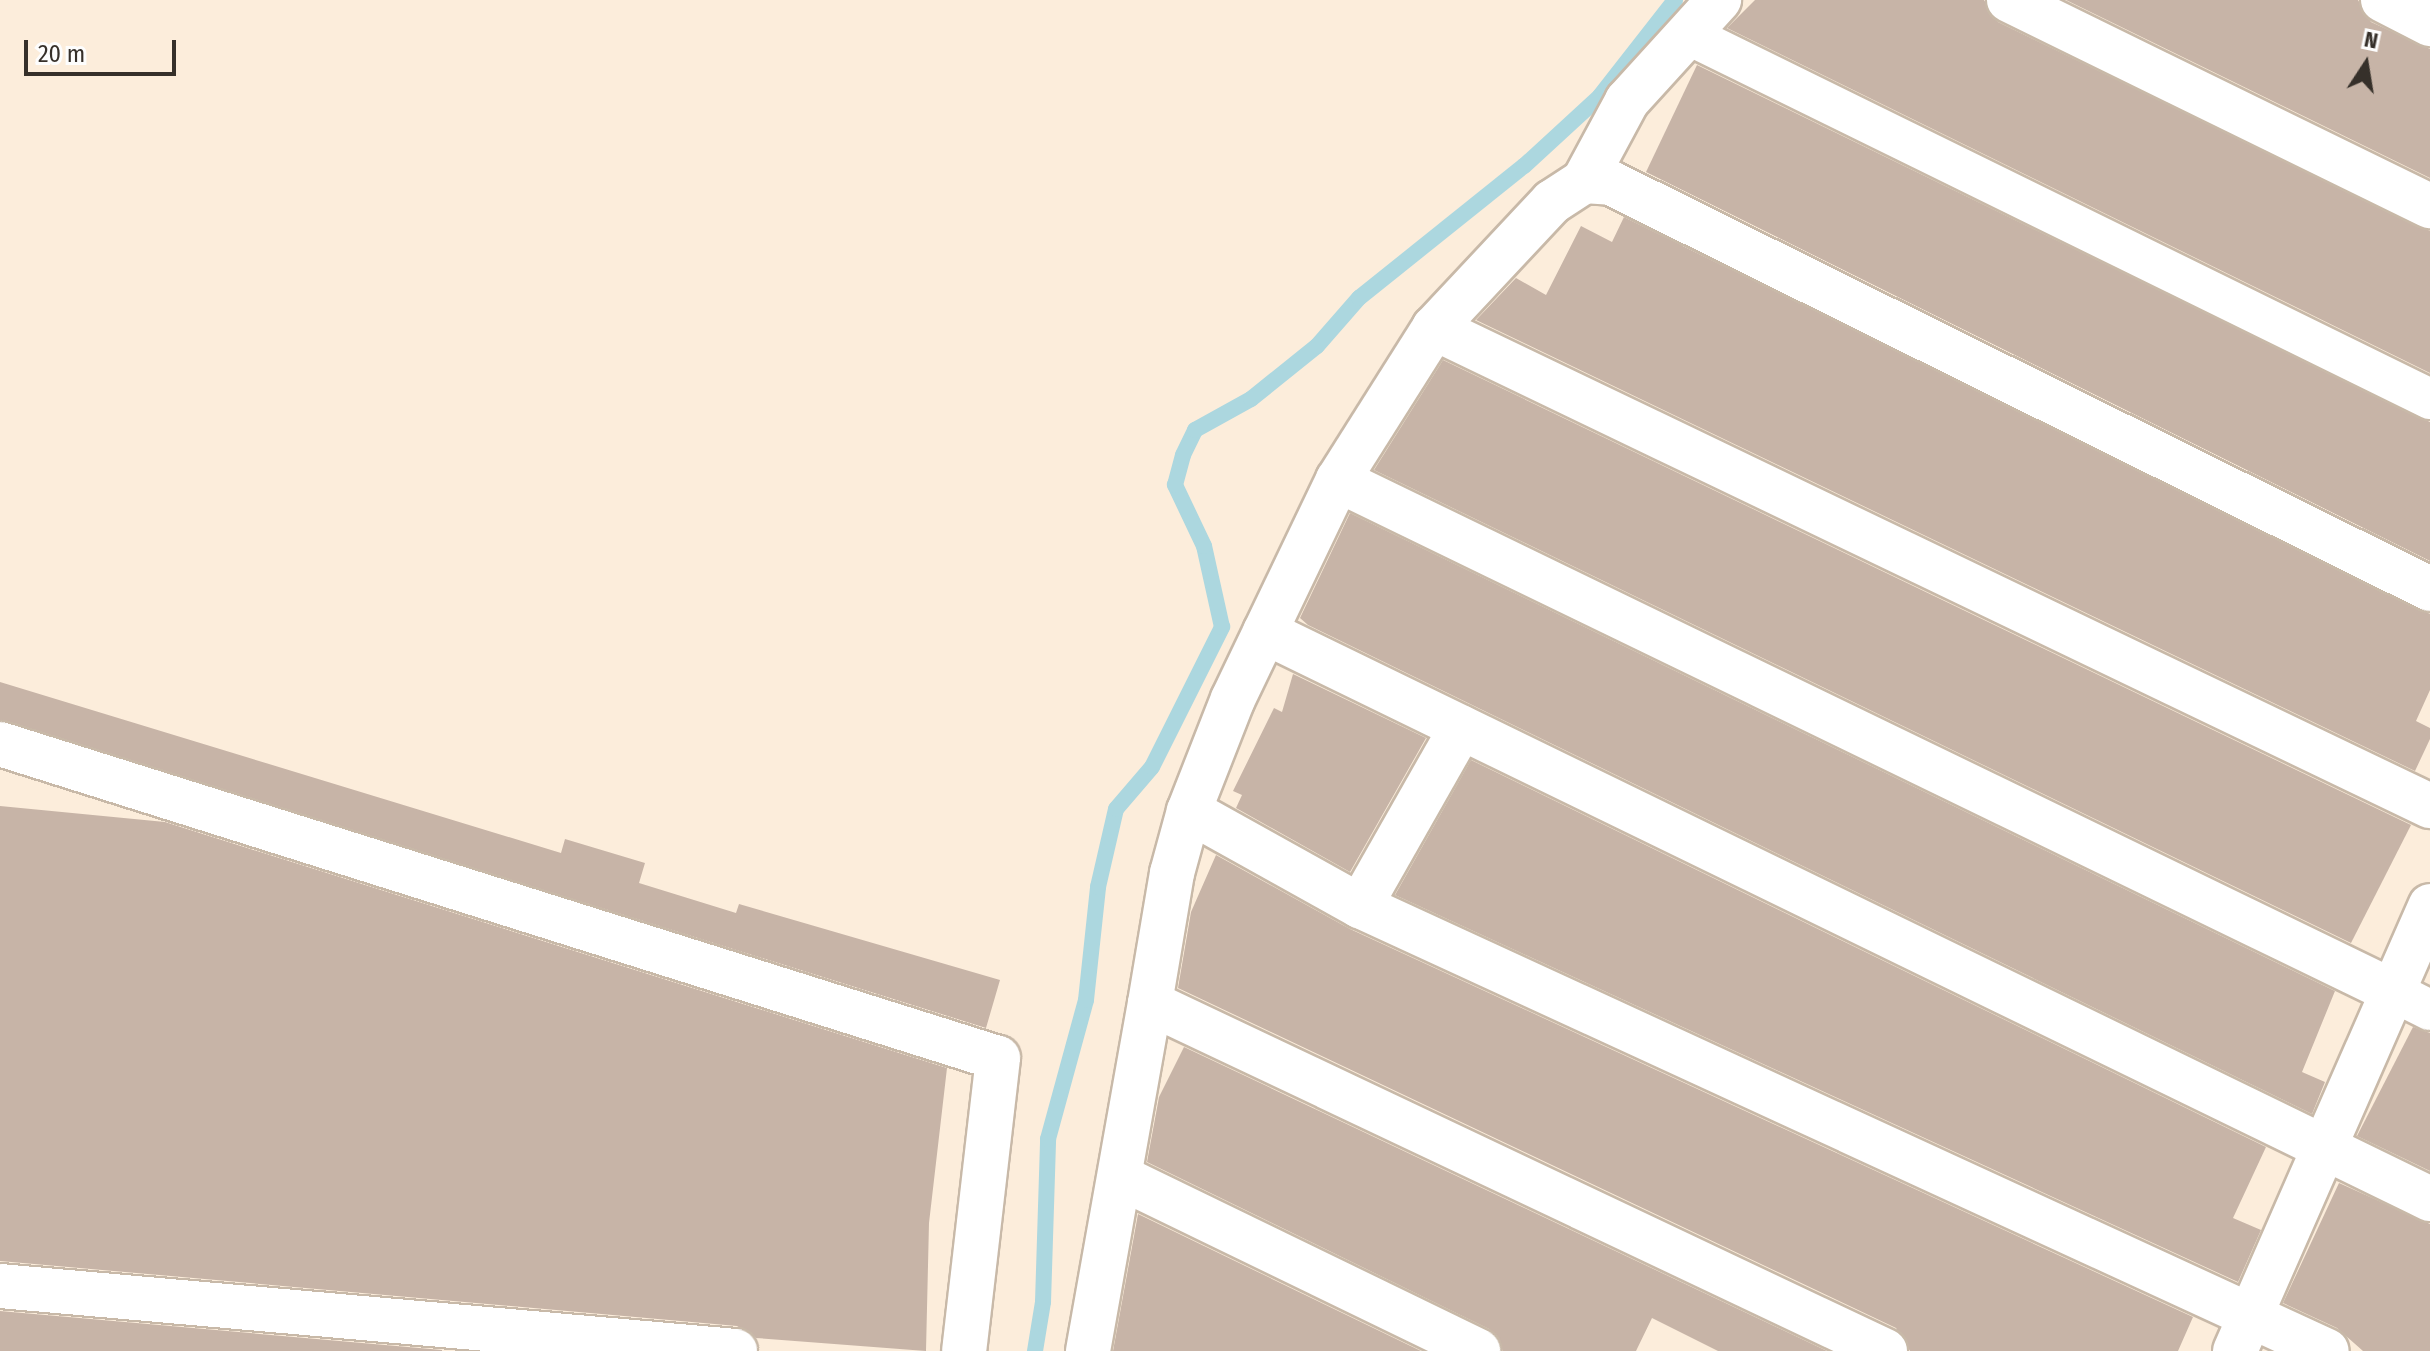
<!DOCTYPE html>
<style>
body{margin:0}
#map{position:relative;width:2430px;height:1351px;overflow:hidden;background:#fceddb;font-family:"Fira Sans Condensed",sans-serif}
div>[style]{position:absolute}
.stream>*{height:16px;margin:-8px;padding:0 8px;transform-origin:8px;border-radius:8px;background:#acd7df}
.building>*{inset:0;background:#c7b4a7}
.roads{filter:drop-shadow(2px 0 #c8b9a8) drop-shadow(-2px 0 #c8b9a8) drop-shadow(0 2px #c8b9a8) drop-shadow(0 -2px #c8b9a8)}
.pedestrian>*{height:40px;margin:-20px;padding:0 20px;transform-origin:20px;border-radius:20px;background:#fff}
.minor>*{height:44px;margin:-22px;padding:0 22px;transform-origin:22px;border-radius:22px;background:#fff}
.tertiary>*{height:44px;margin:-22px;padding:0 22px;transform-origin:22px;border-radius:22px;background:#fff}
span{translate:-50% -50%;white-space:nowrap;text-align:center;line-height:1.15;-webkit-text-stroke:6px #fdfdfd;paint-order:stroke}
.north{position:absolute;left:2326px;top:24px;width:80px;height:80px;-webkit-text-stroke:6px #fdfdfd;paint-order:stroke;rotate:12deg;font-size:22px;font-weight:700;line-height:32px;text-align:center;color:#36302a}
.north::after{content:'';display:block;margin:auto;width:28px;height:36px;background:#36302a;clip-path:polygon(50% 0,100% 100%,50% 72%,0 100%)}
.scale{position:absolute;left:24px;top:40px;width:152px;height:36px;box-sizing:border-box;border:4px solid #36302a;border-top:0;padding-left:10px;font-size:24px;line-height:28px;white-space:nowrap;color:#36302a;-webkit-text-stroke:6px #fdfdfd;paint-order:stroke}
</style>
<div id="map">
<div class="stream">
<div style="left:1035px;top:1351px;width:50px;rotate:-80.7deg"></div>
<div style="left:1043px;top:1302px;width:163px;rotate:-88.2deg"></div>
<div style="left:1048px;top:1139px;width:144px;rotate:-74.7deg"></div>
<div style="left:1086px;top:1000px;width:114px;rotate:-83.9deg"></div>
<div style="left:1098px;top:887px;width:80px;rotate:-77deg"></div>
<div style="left:1116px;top:809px;width:55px;rotate:-49.4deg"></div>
<div style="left:1152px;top:767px;width:157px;rotate:-63.4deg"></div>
<div style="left:1222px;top:627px;width:83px;rotate:-102.5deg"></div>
<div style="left:1204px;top:546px;width:68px;rotate:-115.4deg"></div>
<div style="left:1175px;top:485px;width:31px;rotate:-75deg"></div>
<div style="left:1183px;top:455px;width:28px;rotate:-64deg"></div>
<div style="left:1195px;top:430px;width:64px;rotate:-29deg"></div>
<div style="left:1251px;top:399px;width:85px;rotate:-38.8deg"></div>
<div style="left:1317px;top:346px;width:64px;rotate:-48.8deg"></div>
<div style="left:1359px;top:298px;width:211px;rotate:-38.7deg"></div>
<div style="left:1524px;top:166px;width:103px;rotate:-42.6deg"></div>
<div style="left:1600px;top:96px;width:122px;rotate:-52deg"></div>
</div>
<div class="building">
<div style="clip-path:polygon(1755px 0,1984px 0,1998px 22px,2430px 231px,2430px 373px,1727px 28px)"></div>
<div style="clip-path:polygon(2066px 0,2358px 0,2371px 22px,2430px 49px,2430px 178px)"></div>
<div style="clip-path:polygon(1697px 65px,2430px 422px,2430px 561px,1646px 172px)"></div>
<div style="clip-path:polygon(1624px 217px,2430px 614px,2430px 690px,2416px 721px,2430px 728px,2430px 739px,2415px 771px,1476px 320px,1516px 278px,1546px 295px,1581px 226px,1612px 242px)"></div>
<div style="clip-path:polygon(1443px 360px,2411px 825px,2351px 943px,1374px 470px)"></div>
<div style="clip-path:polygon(1350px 513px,2335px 991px,2302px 1072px,2325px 1082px,2312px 1114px,1308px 625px,1300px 618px)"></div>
<div style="clip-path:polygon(1293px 674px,1426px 738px,1350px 872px,1236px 808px,1242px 795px,1233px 791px,1274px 708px,1282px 712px)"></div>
<div style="clip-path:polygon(0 682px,561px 853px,565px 839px,645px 863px,639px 883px,736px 913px,739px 904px,1000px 980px,986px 1028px,0 720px)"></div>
<div style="clip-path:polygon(1471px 760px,2266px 1147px,2233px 1218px,2261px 1230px,2238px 1282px,1395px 895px)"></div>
<div style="clip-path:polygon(0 806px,165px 822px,947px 1068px,929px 1223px,926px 1351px,756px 1338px,737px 1326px,0 1261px)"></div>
<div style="clip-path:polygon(1216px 855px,1350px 929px,2193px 1317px,2178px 1351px,1910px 1351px,1896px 1328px,1178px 988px,1191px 912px)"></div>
<div style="clip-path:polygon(2413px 1027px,2430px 1033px,2430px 1171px,2357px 1136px)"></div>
<div style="clip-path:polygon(1184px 1047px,1827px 1351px,1718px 1351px,1652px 1318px,1636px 1351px,1503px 1351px,1489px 1329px,1147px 1162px,1159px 1097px)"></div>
<div style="clip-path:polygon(2339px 1183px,2430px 1224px,2430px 1351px,2363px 1351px,2337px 1328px,2283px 1303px)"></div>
<div style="clip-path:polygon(1138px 1214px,1421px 1351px,1113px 1351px)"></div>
<div style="clip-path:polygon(0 1311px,442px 1350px,442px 1351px,0 1351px)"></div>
</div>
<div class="roads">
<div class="pedestrian">
<div style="left:1687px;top:34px;width:828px;rotate:26.16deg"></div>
<div style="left:2392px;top:991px;width:42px;rotate:26.6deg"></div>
</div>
<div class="minor">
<div style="left:2009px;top:0;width:469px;rotate:26.1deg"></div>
<div style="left:2383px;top:0;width:53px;rotate:27.1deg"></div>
<div style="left:1584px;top:181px;width:91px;rotate:-61.7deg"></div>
<div style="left:1627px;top:101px;width:137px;rotate:-47.7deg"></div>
<div style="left:1434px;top:328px;width:1105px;rotate:25.64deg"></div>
<div style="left:1338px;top:480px;width:1171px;rotate:25.87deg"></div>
<div style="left:1265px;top:632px;width:1296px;rotate:25.95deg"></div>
<div style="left:0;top:744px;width:1046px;rotate:17.47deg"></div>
<div style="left:998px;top:1058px;width:295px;rotate:96.6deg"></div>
<div style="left:1189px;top:811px;width:196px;rotate:29.1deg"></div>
<div style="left:1360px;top:906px;width:1064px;rotate:24.71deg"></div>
<div style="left:1360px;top:906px;width:205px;rotate:-60.4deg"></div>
<div style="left:1122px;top:1178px;width:396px;rotate:25.9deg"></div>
<div style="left:0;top:1286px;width:738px;rotate:5.05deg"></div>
<div style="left:1088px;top:1351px;width:353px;rotate:-79.9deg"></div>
<div style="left:1885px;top:1351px;width:813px;rotate:-154.66deg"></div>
<div style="left:1150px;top:1003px;width:132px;rotate:-80.4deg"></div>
<div style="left:1172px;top:873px;width:64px;rotate:-74.7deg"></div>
<div style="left:1189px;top:811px;width:120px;rotate:-68.6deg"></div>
<div style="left:1233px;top:699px;width:243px;rotate:-64.4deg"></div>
<div style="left:1338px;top:480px;width:180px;rotate:-57.7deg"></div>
<div style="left:1434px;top:328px;width:173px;rotate:-46.9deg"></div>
<div style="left:1552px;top:202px;width:38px;rotate:-33deg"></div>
<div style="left:1584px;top:181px;width:27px;rotate:4deg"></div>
<div style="left:1611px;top:183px;width:914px;rotate:26.37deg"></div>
</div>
<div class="tertiary">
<div style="left:2235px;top:1351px;width:486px;rotate:-66.3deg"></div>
</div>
</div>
<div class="north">N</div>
<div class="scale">20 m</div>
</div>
